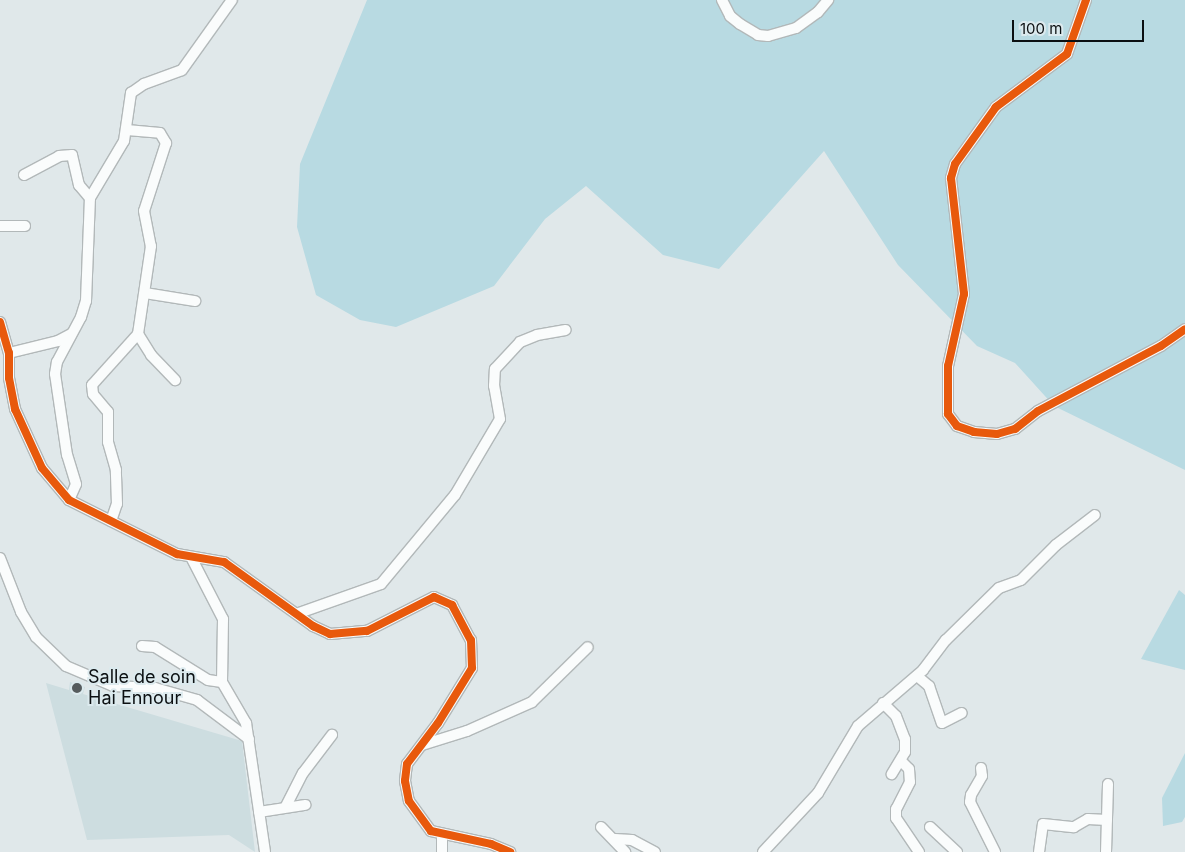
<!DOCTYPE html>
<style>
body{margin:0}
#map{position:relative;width:1185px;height:852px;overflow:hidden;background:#e0e8ea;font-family:Inter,sans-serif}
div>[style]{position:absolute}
.built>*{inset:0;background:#cddde0}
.green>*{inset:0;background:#b8dae2}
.roads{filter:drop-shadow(1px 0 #b2b8b9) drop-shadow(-1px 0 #b2b8b9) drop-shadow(0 1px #b2b8b9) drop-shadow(0 -1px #b2b8b9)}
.minor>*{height:10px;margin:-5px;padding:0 5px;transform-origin:5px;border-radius:5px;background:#fafcfc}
.cycleway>*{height:8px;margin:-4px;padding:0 4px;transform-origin:4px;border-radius:4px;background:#e8590c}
.dots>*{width:14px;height:14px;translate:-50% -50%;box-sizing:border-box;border:2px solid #dceaee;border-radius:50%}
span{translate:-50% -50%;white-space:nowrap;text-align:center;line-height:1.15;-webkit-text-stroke:4px #dceaee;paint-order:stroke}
.poi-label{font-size:18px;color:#0c1012}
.left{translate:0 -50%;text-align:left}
.scale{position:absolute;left:1012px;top:20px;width:132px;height:22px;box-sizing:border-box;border:2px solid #0c1012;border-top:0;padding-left:6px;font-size:15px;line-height:18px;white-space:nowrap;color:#0c1012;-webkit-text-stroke:4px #dceaee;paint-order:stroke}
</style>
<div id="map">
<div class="built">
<div style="clip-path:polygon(70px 682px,85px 687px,83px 694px,242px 741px,255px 852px,229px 835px,87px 840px,46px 683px,69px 690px)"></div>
</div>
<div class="green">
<div style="clip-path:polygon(367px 0,1185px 0,1185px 470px,1054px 406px,1015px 363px,977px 346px,898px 265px,824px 151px,719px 269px,663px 255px,586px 186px,545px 219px,494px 286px,396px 327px,360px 320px,316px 295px,297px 227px,300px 164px)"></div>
<div style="clip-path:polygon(1179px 590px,1185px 595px,1185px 670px,1141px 659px)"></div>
<div style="clip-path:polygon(1185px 753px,1185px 817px,1182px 822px,1163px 826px,1162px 798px)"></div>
</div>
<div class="roads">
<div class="minor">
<div style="left:722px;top:0;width:18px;rotate:63deg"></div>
<div style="left:730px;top:16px;width:13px;rotate:39deg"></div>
<div style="left:740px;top:24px;width:21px;rotate:31deg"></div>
<div style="left:758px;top:35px;width:10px;rotate:6deg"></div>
<div style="left:768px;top:36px;width:29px;rotate:-16deg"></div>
<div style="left:796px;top:28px;width:27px;rotate:-36deg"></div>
<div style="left:818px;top:12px;width:16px;rotate:-50deg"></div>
<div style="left:1086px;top:0;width:57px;rotate:109.4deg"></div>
<div style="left:1067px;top:54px;width:89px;rotate:143.3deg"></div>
<div style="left:996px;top:107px;width:70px;rotate:125.7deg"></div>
<div style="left:955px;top:164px;width:15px;rotate:106deg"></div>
<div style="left:951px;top:178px;width:117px;rotate:83.6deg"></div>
<div style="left:964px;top:294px;width:74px;rotate:102.5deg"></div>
<div style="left:948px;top:366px;width:48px;rotate:90deg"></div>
<div style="left:948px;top:414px;width:15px;rotate:53deg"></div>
<div style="left:957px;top:426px;width:18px;rotate:19deg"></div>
<div style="left:974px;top:432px;width:23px;rotate:5deg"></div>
<div style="left:997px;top:434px;width:19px;rotate:-16deg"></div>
<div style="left:1015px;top:429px;width:29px;rotate:-38deg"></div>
<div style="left:1038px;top:411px;width:139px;rotate:-27.9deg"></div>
<div style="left:1161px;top:346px;width:29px;rotate:-35deg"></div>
<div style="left:127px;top:130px;width:33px;rotate:5deg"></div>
<div style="left:160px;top:133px;width:12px;rotate:59deg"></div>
<div style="left:166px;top:143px;width:71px;rotate:107.9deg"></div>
<div style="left:144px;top:211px;width:36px;rotate:79deg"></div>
<div style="left:151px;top:246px;width:89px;rotate:98.4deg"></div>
<div style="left:138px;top:334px;width:25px;rotate:58deg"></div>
<div style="left:151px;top:355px;width:35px;rotate:46deg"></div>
<div style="left:24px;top:175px;width:40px;rotate:-28deg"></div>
<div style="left:59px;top:156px;width:13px;rotate:-4deg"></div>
<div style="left:72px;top:155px;width:31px;rotate:77deg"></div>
<div style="left:79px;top:185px;width:17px;rotate:50deg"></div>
<div style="left:0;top:226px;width:25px"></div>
<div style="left:145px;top:293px;width:51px;rotate:9.1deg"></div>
<div style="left:0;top:322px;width:32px;rotate:74deg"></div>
<div style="left:9px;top:353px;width:25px;rotate:90deg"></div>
<div style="left:9px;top:378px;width:32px;rotate:79deg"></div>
<div style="left:15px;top:409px;width:65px;rotate:65.4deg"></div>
<div style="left:42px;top:468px;width:42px;rotate:49.8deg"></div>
<div style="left:69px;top:500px;width:121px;rotate:26.6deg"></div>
<div style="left:177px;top:554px;width:48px;rotate:9.7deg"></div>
<div style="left:224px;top:562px;width:110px;rotate:35.7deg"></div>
<div style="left:313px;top:626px;width:19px;rotate:25deg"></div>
<div style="left:330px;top:634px;width:37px;rotate:-5deg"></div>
<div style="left:367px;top:631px;width:75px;rotate:-26.9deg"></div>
<div style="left:434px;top:597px;width:20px;rotate:24deg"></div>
<div style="left:452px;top:605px;width:40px;rotate:62deg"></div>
<div style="left:471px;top:640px;width:28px;rotate:88deg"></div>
<div style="left:472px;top:668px;width:65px;rotate:121.7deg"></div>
<div style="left:438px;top:723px;width:51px;rotate:127.1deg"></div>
<div style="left:407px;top:764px;width:17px;rotate:97deg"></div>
<div style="left:405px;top:781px;width:20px;rotate:79deg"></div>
<div style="left:409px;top:801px;width:37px;rotate:54deg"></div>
<div style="left:431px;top:831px;width:61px;rotate:12.2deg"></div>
<div style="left:491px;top:844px;width:21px;rotate:23deg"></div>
<div style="left:9px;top:353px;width:50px;rotate:-13.8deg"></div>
<div style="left:58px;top:341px;width:15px;rotate:-28deg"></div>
<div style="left:69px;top:500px;width:17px;rotate:-66deg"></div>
<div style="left:76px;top:484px;width:30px;rotate:-107deg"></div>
<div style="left:67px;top:455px;width:82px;rotate:-98.4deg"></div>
<div style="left:55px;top:374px;width:12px;rotate:-81deg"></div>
<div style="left:57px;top:362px;width:51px;rotate:-61.9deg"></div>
<div style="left:81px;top:317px;width:17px;rotate:-73deg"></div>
<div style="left:86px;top:301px;width:103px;rotate:-87.8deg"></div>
<div style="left:90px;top:198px;width:66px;rotate:-59.2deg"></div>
<div style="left:124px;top:141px;width:49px;rotate:-81.7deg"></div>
<div style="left:131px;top:93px;width:16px;rotate:-35deg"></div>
<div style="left:144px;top:84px;width:40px;rotate:-20.2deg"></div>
<div style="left:182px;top:70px;width:86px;rotate:-54.5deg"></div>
<div style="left:111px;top:521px;width:18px;rotate:-71deg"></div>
<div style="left:117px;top:504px;width:34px;rotate:-92deg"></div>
<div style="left:116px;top:470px;width:29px;rotate:-106deg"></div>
<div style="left:108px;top:442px;width:30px;rotate:-90deg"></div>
<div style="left:108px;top:412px;width:23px;rotate:-130deg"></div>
<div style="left:93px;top:394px;width:9px;rotate:-96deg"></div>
<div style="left:92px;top:385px;width:69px;rotate:-48deg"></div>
<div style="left:191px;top:557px;width:70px;rotate:62.7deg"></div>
<div style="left:223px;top:619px;width:63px;rotate:90.9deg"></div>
<div style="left:222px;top:682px;width:48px;rotate:59.7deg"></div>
<div style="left:246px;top:723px;width:130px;rotate:81.6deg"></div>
<div style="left:0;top:558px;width:58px;rotate:68.7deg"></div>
<div style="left:21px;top:612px;width:29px;rotate:59deg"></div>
<div style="left:36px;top:637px;width:42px;rotate:44deg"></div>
<div style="left:66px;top:666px;width:51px;rotate:23.1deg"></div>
<div style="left:113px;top:686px;width:42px;rotate:2.7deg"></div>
<div style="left:155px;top:688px;width:44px;rotate:15.9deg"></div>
<div style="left:197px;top:700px;width:65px;rotate:36.9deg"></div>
<div style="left:299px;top:613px;width:87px;rotate:-19.5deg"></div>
<div style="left:381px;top:584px;width:116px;rotate:-50.3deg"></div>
<div style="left:455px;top:495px;width:88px;rotate:-59.4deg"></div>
<div style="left:500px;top:419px;width:34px;rotate:-100deg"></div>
<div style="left:494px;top:386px;width:17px;rotate:-87deg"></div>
<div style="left:495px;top:369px;width:37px;rotate:-47deg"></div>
<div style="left:520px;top:342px;width:18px;rotate:-22deg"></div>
<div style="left:537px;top:335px;width:29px;rotate:-10deg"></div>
<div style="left:142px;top:646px;width:13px;rotate:4deg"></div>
<div style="left:155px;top:647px;width:62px;rotate:31.9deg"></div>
<div style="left:208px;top:680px;width:14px;rotate:8deg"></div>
<div style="left:917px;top:676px;width:16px;rotate:40deg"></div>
<div style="left:929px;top:686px;width:39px;rotate:71deg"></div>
<div style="left:942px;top:723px;width:22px;rotate:-27deg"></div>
<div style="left:883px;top:703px;width:18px;rotate:45deg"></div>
<div style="left:896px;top:716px;width:25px;rotate:69deg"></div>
<div style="left:905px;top:739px;width:13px;rotate:90deg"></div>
<div style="left:905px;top:752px;width:26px;rotate:121deg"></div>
<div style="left:422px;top:745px;width:47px;rotate:-17.3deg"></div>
<div style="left:467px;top:731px;width:71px;rotate:-24deg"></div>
<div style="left:532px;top:702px;width:78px;rotate:-44.5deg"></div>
<div style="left:901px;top:761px;width:11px;rotate:45deg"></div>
<div style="left:909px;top:769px;width:13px;rotate:86deg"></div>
<div style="left:910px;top:782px;width:30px;rotate:117deg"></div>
<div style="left:896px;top:809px;width:9px;rotate:90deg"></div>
<div style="left:896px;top:818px;width:41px;rotate:55.9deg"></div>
<div style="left:981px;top:768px;width:8px;rotate:83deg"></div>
<div style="left:982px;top:776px;width:22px;rotate:120deg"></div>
<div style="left:971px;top:795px;width:7px;rotate:98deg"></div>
<div style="left:970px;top:802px;width:56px;rotate:63.4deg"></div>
<div style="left:286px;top:806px;width:37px;rotate:-63deg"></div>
<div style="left:303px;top:773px;width:48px;rotate:-52.7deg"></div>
<div style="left:259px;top:812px;width:47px;rotate:-8.7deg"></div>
<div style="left:601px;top:827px;width:35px;rotate:46deg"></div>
<div style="left:930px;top:827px;width:37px;rotate:43deg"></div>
<div style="left:615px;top:839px;width:17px;rotate:3deg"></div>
<div style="left:632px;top:840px;width:26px;rotate:28deg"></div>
<div style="left:442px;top:852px;width:17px;rotate:-90deg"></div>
<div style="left:763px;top:852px;width:81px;rotate:-47deg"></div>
<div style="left:818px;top:793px;width:78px;rotate:-59.2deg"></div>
<div style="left:858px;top:726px;width:86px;rotate:-40.7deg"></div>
<div style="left:923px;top:670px;width:38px;rotate:-53deg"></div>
<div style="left:946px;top:640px;width:74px;rotate:-44.5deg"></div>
<div style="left:999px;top:588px;width:23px;rotate:-20deg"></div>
<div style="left:1021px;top:580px;width:49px;rotate:-45deg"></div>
<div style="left:1056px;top:545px;width:49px;rotate:-37.6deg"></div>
<div style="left:1039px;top:852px;width:28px;rotate:-82deg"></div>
<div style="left:1043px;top:824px;width:31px;rotate:6deg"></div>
<div style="left:1074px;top:827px;width:16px;rotate:-30deg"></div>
<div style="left:1088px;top:819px;width:19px;rotate:3deg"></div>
<div style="left:1106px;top:852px;width:68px;rotate:-88.3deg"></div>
</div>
</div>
<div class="cycleway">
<div style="left:1086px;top:0;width:57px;rotate:109.4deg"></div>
<div style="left:1067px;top:54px;width:89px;rotate:143.3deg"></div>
<div style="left:996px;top:107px;width:70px;rotate:125.7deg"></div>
<div style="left:955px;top:164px;width:15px;rotate:106deg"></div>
<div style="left:951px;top:178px;width:117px;rotate:83.6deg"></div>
<div style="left:964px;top:294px;width:74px;rotate:102.5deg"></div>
<div style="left:948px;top:366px;width:48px;rotate:90deg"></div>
<div style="left:948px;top:414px;width:15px;rotate:53deg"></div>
<div style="left:957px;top:426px;width:18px;rotate:19deg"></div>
<div style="left:974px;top:432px;width:23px;rotate:5deg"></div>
<div style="left:997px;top:434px;width:19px;rotate:-16deg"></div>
<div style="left:1015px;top:429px;width:29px;rotate:-38deg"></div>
<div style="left:1038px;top:411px;width:139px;rotate:-27.9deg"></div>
<div style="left:1161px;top:346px;width:29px;rotate:-35deg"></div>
<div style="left:0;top:322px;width:32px;rotate:74deg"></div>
<div style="left:9px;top:353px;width:25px;rotate:90deg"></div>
<div style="left:9px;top:378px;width:32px;rotate:79deg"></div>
<div style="left:15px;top:409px;width:65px;rotate:65.4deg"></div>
<div style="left:42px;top:468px;width:42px;rotate:49.8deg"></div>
<div style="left:69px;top:500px;width:121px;rotate:26.6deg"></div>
<div style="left:177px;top:554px;width:48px;rotate:9.7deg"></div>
<div style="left:224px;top:562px;width:110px;rotate:35.7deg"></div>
<div style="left:313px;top:626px;width:19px;rotate:25deg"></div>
<div style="left:330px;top:634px;width:37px;rotate:-5deg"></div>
<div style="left:367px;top:631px;width:75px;rotate:-26.9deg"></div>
<div style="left:434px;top:597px;width:20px;rotate:24deg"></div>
<div style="left:452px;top:605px;width:40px;rotate:62deg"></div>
<div style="left:471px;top:640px;width:28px;rotate:88deg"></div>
<div style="left:472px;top:668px;width:65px;rotate:121.7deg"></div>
<div style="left:438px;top:723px;width:51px;rotate:127.1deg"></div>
<div style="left:407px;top:764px;width:17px;rotate:97deg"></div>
<div style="left:405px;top:781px;width:20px;rotate:79deg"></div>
<div style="left:409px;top:801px;width:37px;rotate:54deg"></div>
<div style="left:431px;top:831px;width:61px;rotate:12.2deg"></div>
<div style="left:491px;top:844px;width:21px;rotate:23deg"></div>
</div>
<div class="dots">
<div style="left:77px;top:688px;background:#565c5e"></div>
</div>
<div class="poi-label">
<span class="left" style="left:88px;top:688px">Salle de soin<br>Hai Ennour</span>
</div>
<div class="scale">100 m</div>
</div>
